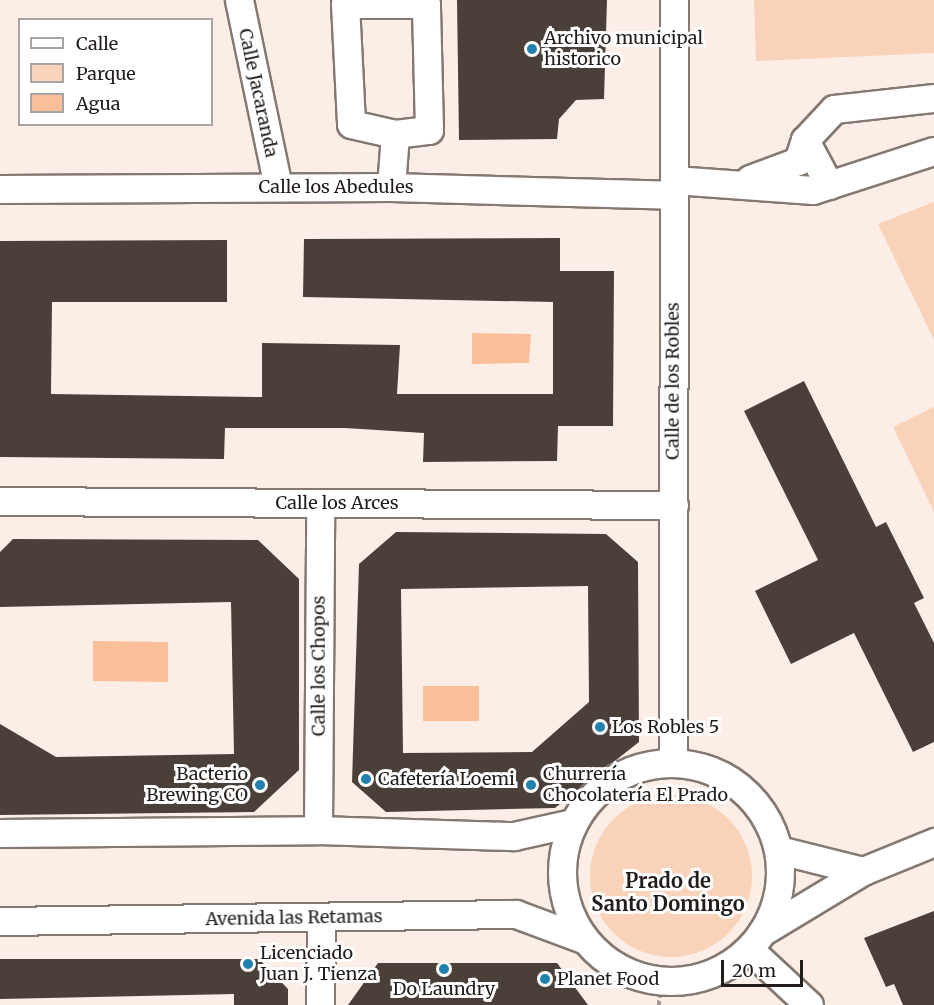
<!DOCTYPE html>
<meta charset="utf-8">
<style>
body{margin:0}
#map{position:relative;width:934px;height:1005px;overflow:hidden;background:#fceee6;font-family:Merriweather,serif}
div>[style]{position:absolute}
.green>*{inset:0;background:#f9d2ba}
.round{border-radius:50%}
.water>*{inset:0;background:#fabe98}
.building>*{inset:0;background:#4b4039}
.path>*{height:4px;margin-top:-2px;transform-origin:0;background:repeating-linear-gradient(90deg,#a29892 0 4.5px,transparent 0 7.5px)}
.roads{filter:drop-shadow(2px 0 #847870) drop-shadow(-2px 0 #847870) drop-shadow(0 2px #847870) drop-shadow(0 -2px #847870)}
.minor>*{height:27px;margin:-13.5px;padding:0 13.5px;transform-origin:13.5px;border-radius:13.5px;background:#fff}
.minor>.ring{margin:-13.5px;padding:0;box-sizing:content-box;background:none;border:27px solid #fff;border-radius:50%}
.dots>*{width:16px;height:16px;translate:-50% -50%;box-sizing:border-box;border:3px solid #fff;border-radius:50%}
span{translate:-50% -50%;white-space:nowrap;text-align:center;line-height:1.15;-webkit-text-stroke:6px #fff;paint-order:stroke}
.poi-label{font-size:18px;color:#221d1a}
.left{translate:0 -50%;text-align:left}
.right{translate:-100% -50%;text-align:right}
.street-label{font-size:18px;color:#221d1a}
.neighbourhood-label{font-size:20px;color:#221d1a;font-weight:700}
.legend{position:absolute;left:18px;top:18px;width:195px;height:108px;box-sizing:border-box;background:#fff;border:2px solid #a7a5a3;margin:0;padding:8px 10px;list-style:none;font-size:18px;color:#221d1a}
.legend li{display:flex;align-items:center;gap:12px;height:30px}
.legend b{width:30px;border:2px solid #a7a5a3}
.scale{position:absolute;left:721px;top:960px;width:82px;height:27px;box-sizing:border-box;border:3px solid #221d1a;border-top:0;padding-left:8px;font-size:18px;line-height:21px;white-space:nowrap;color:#221d1a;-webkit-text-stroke:4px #fff;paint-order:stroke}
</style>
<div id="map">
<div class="green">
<div style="clip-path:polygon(754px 0,934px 0,934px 53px,756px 61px)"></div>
<div style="clip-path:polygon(934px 202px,934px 340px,878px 224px)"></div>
<div style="clip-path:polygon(934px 407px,934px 512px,893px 427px)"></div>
<div class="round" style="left:590px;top:795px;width:162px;height:162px"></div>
</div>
<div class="water">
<div style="clip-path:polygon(472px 333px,531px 334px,529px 363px,472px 364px)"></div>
<div style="clip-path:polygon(93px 641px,168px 642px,168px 682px,93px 681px)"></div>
<div style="clip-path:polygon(423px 686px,479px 686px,479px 721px,423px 721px)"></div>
</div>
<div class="building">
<div style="clip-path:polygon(457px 0,607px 0,604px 99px,576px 100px,559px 119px,557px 139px,459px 140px)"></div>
<div style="clip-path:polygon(560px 238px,560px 271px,614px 271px,613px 426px,558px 426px,557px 461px,423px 462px,424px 433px,345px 428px,225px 428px,224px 459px,0 457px,0 241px,227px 240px,227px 302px,52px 302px,51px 394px,262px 397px,262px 343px,400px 345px,397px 394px,553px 394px,553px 302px,303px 297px,304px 239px)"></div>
<div style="clip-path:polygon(804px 381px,876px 527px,886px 522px,924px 598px,914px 603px,934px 643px,934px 742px,913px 752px,854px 633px,791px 664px,755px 591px,818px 560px,744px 411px)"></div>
<div style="clip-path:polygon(evenodd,396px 532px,606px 534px,638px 562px,639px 742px,555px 808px,386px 812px,352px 782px,359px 564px,396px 532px,588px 586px,589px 702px,532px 752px,403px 753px,401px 589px,588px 586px)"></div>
<div style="clip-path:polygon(13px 539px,258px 540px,299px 579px,299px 770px,254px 812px,0 815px,0 724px,56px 757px,234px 754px,231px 602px,0 607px,0 552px)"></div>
<div style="clip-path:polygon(934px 911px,934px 1005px,903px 1005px,894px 984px,886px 987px,864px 938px)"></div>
<div style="clip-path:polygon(0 959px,259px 959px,288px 989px,288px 1005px,234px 1005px,234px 994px,0 999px)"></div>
<div style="clip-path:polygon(378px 963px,557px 963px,588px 1005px,348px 1005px)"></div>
</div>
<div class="path">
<div style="left:659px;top:1005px;width:24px;rotate:-88deg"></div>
</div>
<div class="roads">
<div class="minor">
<div style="left:239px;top:0;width:190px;rotate:78.2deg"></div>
<div style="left:750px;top:179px;width:51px;rotate:-20.6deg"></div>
<div style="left:798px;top:161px;width:22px;rotate:-72deg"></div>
<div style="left:674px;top:180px;width:139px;rotate:4.1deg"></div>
<div style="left:813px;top:190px;width:127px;rotate:-17.9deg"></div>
<div style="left:829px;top:185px;width:51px;rotate:-118.1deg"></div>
<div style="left:805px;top:140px;width:42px;rotate:-46.9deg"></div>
<div style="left:834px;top:109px;width:101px;rotate:-6.3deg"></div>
<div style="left:391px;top:187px;width:53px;rotate:-85.7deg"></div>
<div style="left:395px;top:134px;width:34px;rotate:-7deg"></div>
<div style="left:429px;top:130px;width:126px;rotate:-91.4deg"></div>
<div style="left:426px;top:4px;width:81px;rotate:180deg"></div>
<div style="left:345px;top:4px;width:120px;rotate:87.1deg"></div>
<div style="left:351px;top:124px;width:45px;rotate:12.8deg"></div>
<div style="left:0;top:189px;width:391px;rotate:-0.3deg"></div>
<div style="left:391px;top:187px;width:280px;rotate:1.6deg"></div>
<div style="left:0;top:501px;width:674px;rotate:0.34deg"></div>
<div style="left:673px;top:762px;width:762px;rotate:-89.92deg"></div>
<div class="ring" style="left:562px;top:763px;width:191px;height:191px"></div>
<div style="left:318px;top:830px;width:327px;rotate:-89.6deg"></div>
<div style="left:0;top:833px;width:318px;rotate:-0.5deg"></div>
<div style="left:318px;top:830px;width:196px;rotate:1.8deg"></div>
<div style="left:514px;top:836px;width:59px;rotate:-12.6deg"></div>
<div style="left:779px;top:850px;width:87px;rotate:14deg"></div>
<div style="left:0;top:921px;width:516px;rotate:-0.78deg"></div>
<div style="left:516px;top:914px;width:72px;rotate:20.5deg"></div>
<div style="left:762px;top:932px;width:118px;rotate:-31.1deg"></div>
<div style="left:863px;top:871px;width:77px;rotate:-22.2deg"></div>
<div style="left:749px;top:949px;width:82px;rotate:43deg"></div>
<div style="left:320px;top:1005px;width:86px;rotate:-89.3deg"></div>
</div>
</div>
<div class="dots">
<div style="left:532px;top:49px;background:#2181ad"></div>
<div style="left:600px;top:727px;background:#2181ad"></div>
<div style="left:366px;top:779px;background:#2181ad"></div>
<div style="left:260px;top:785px;background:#2181ad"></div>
<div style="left:531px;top:785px;background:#2181ad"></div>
<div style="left:248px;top:964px;background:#2181ad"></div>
<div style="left:444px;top:969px;background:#2181ad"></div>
<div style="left:545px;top:979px;background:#2181ad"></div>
</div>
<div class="poi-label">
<span class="left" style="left:544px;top:49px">Archivo municipal<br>historico</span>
<span class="left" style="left:612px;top:727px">Los Robles 5</span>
<span class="right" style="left:248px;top:785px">Bacterio<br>Brewing CO</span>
<span class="left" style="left:543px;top:785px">Churrería<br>Chocolatería El Prado</span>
<span class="left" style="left:378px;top:779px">Cafetería Loemi</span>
<span class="left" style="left:260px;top:964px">Licenciado<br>Juan J. Tienza</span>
<span class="left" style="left:557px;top:979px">Planet Food</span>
<span style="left:444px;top:989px">Do Laundry</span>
</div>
<div class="street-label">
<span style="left:258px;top:93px;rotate:78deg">Calle Jacaranda</span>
<span style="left:336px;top:187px">Calle los Abedules</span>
<span style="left:673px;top:381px;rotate:-90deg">Calle de los Robles</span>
<span style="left:337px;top:503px">Calle los Arces</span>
<span style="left:319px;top:666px;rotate:-90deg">Calle los Chopos</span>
<span style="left:294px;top:918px;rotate:-1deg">Avenida las Retamas</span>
</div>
<div class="neighbourhood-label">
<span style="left:668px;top:892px">Prado de<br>Santo Domingo</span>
</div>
<ul class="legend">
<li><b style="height:8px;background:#fff"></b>Calle</li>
<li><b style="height:16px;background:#f9d2ba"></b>Parque</li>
<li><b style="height:16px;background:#fabe98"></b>Agua</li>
</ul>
<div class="scale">20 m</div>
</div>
